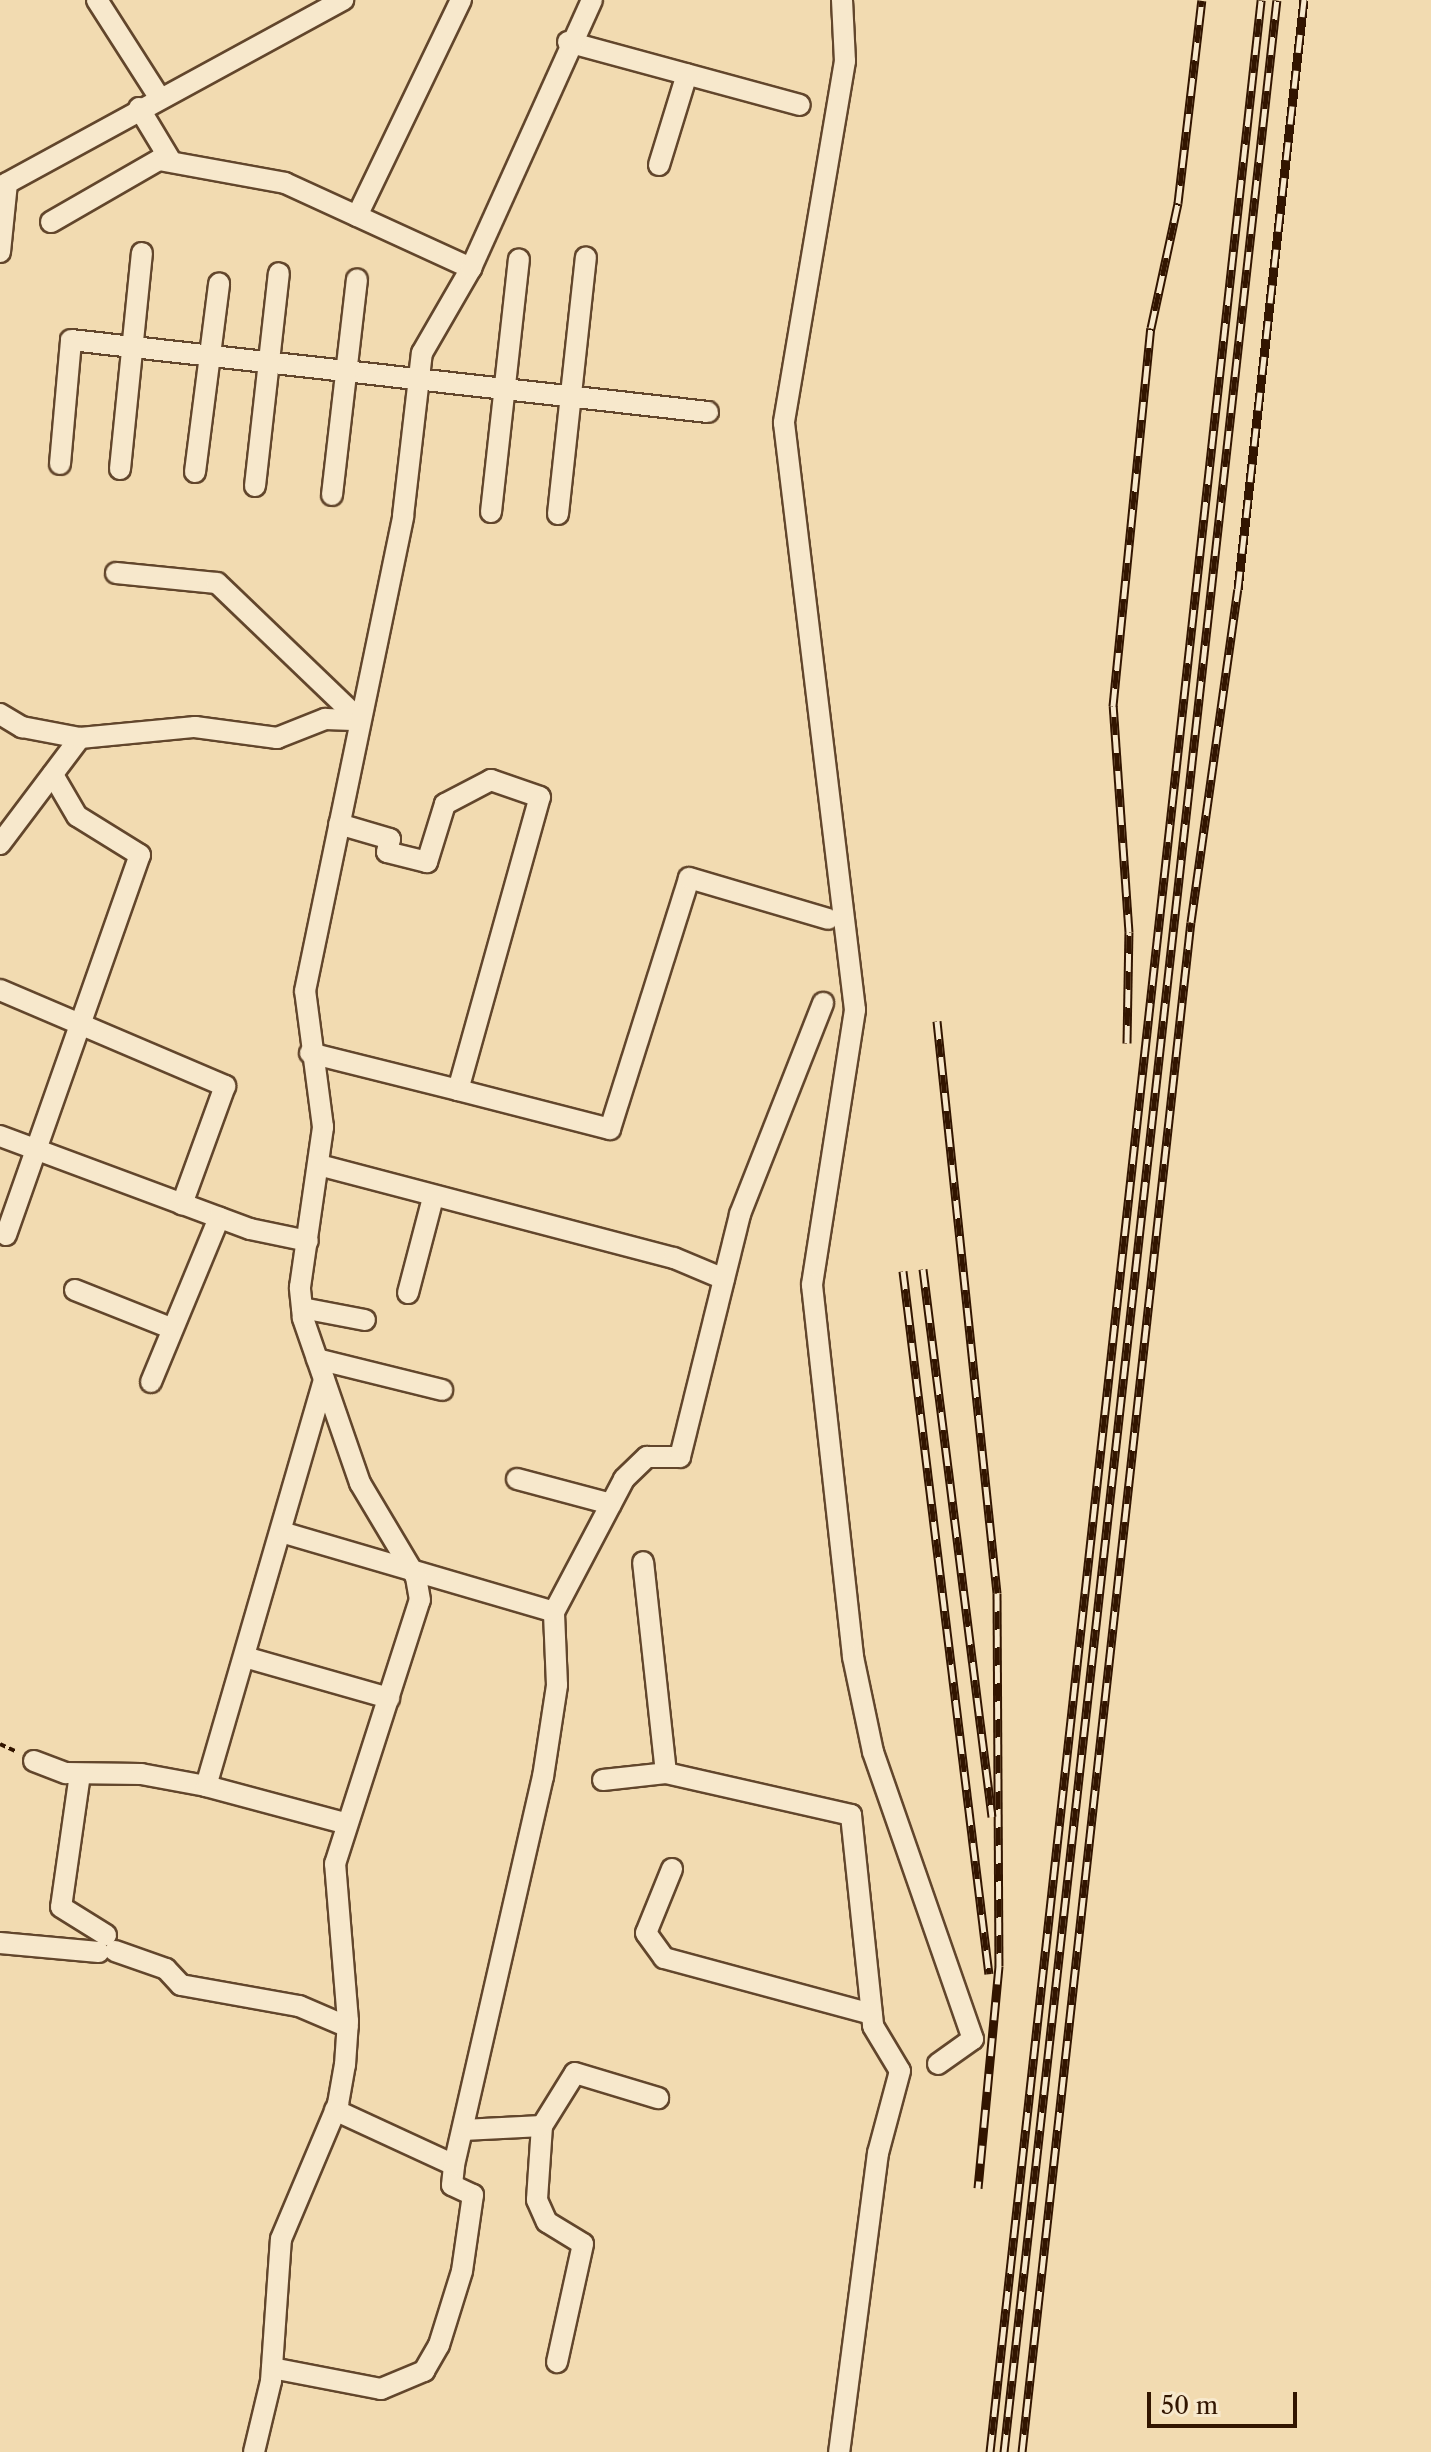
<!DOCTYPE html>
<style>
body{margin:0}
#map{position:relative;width:1431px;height:2452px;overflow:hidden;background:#f2dbb1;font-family:"Libre Caslon Text",serif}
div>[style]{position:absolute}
.path>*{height:4px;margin-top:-2px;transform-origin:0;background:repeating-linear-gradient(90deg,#321500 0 6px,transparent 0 10px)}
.roads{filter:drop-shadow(2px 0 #62462c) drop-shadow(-2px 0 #62462c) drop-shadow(0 2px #62462c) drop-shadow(0 -2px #62462c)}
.minor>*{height:20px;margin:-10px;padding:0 10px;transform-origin:10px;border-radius:10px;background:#f7e8cc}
.rail>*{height:9px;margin-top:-4.5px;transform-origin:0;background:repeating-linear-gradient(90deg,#f7e8cc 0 18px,#321500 0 36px);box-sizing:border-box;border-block:2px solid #321500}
span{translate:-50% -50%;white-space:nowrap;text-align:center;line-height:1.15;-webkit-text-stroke:6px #f7e8cc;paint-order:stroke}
.scale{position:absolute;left:1147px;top:2392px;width:150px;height:36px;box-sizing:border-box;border:4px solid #321500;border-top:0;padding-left:10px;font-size:24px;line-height:28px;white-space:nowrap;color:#321500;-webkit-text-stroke:6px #f7e8cc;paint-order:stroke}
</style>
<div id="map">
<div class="path">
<div style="left:0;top:1744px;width:19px;rotate:25deg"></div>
</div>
<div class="roads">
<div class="minor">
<div style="left:97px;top:0;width:115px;rotate:57.4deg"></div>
<div style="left:842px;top:0;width:61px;rotate:87.2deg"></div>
<div style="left:845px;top:61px;width:367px;rotate:99.6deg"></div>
<div style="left:784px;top:423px;width:591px;rotate:83.1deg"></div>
<div style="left:855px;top:1010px;width:278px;rotate:98.9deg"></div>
<div style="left:812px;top:1285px;width:374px;rotate:83.7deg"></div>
<div style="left:853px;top:1657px;width:97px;rotate:78.1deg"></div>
<div style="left:873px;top:1752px;width:304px;rotate:70.8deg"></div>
<div style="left:973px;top:2039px;width:43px;rotate:144.5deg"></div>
<div style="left:568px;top:42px;width:240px;rotate:15.2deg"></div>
<div style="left:139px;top:108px;width:62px;rotate:58.9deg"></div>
<div style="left:659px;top:165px;width:95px;rotate:-72.9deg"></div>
<div style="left:0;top:187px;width:391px;rotate:-28.6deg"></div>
<div style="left:357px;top:216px;width:240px;rotate:-64.3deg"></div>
<div style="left:51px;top:222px;width:125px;rotate:-29.9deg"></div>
<div style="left:159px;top:160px;width:128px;rotate:10.3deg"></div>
<div style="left:285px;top:183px;width:205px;rotate:24.6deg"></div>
<div style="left:0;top:252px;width:69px;rotate:-84.2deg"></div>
<div style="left:60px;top:464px;width:124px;rotate:-84.9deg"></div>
<div style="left:71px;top:340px;width:641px;rotate:6.45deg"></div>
<div style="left:120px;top:469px;width:217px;rotate:-84.2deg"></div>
<div style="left:195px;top:472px;width:190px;rotate:-82.7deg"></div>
<div style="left:255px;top:486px;width:214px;rotate:-83.6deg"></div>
<div style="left:332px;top:495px;width:217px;rotate:-83.4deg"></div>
<div style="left:491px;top:512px;width:254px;rotate:-83.7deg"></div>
<div style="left:558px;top:514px;width:258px;rotate:-83.8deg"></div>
<div style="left:116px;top:573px;width:101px;rotate:5.7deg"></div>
<div style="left:217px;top:583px;width:198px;rotate:43.8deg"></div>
<div style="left:0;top:714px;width:26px;rotate:31deg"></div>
<div style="left:22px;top:727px;width:59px;rotate:10.7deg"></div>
<div style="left:0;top:844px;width:133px;rotate:-53deg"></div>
<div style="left:80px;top:738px;width:116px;rotate:-5.5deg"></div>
<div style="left:195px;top:727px;width:83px;rotate:7.6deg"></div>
<div style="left:277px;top:738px;width:52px;rotate:-21.6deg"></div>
<div style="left:325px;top:719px;width:35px;rotate:2deg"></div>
<div style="left:0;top:990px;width:245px;rotate:23.1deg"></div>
<div style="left:225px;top:1086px;width:126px;rotate:110deg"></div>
<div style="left:310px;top:1053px;width:153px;rotate:14deg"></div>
<div style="left:458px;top:1090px;width:304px;rotate:-74.4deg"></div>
<div style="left:540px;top:797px;width:52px;rotate:-160.9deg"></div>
<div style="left:491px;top:780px;width:52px;rotate:152.4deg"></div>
<div style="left:445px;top:804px;width:61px;rotate:107.2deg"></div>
<div style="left:427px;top:862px;width:41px;rotate:-166deg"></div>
<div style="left:387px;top:852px;width:13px;rotate:-77deg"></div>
<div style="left:390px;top:839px;width:53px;rotate:-163.6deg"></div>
<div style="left:458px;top:1090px;width:157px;rotate:14.4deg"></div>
<div style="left:610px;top:1129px;width:263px;rotate:-72.5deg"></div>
<div style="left:689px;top:878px;width:145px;rotate:16.4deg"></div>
<div style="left:0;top:1136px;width:267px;rotate:20.4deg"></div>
<div style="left:250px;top:1229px;width:59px;rotate:11.7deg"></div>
<div style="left:319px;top:1165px;width:367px;rotate:14.7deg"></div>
<div style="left:674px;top:1258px;width:54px;rotate:22.8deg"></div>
<div style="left:6px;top:1235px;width:403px;rotate:-70.6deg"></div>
<div style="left:140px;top:855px;width:74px;rotate:-148.2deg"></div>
<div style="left:77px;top:816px;width:48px;rotate:-120.3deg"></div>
<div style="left:75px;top:1290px;width:105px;rotate:21.7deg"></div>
<div style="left:408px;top:1293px;width:98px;rotate:-75.3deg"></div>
<div style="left:302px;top:1308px;width:64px;rotate:10.8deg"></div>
<div style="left:317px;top:1359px;width:129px;rotate:13.9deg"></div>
<div style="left:151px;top:1382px;width:178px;rotate:-67.5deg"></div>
<div style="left:517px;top:1479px;width:97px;rotate:14.9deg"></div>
<div style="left:281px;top:1532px;width:284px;rotate:16.3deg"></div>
<div style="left:245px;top:1657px;width:150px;rotate:15.9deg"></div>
<div style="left:34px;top:1761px;width:34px;rotate:21deg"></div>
<div style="left:66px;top:1773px;width:75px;rotate:0.8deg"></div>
<div style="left:141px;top:1774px;width:66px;rotate:10.5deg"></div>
<div style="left:206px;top:1786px;width:143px;rotate:15deg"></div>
<div style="left:666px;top:1773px;width:190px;rotate:12.8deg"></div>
<div style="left:851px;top:1815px;width:212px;rotate:84deg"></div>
<div style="left:873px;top:2026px;width:52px;rotate:59deg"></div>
<div style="left:900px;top:2071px;width:85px;rotate:105deg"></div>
<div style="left:878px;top:2153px;width:302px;rotate:97.4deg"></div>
<div style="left:80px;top:1774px;width:134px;rotate:98.1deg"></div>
<div style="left:61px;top:1907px;width:53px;rotate:31.9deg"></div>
<div style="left:603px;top:1780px;width:63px;rotate:-6.3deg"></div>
<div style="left:666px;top:1773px;width:212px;rotate:-96.2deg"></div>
<div style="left:206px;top:1786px;width:423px;rotate:-73.8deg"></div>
<div style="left:672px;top:1869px;width:69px;rotate:112.1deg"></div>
<div style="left:646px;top:1933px;width:31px;rotate:54deg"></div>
<div style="left:664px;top:1958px;width:215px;rotate:15.1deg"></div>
<div style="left:0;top:1943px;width:99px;rotate:5.2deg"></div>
<div style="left:115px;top:1951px;width:54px;rotate:19.4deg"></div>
<div style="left:166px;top:1969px;width:22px;rotate:47deg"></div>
<div style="left:181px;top:1985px;width:120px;rotate:10.1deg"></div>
<div style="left:299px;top:2006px;width:53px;rotate:23.2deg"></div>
<div style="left:335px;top:2110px;width:131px;rotate:24.8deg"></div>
<div style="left:542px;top:2126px;width:74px;rotate:93.9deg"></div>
<div style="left:537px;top:2200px;width:24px;rotate:66deg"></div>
<div style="left:547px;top:2222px;width:42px;rotate:31.4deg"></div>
<div style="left:583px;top:2244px;width:121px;rotate:102.4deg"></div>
<div style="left:463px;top:2130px;width:79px;rotate:-2.9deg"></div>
<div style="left:542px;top:2126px;width:62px;rotate:-58.1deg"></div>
<div style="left:575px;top:2073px;width:87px;rotate:16.8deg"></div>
<div style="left:272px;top:2368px;width:111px;rotate:10.9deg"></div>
<div style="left:381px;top:2389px;width:47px;rotate:-22.7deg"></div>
<div style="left:424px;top:2371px;width:30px;rotate:-60deg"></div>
<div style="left:439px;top:2345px;width:77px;rotate:-72.7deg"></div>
<div style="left:462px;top:2271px;width:77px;rotate:-81.8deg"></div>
<div style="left:473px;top:2195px;width:23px;rotate:-155deg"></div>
<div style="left:452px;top:2185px;width:20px;rotate:-84deg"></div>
<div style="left:454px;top:2165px;width:398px;rotate:-77.1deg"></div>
<div style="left:543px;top:1777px;width:93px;rotate:-81.3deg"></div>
<div style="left:557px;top:1685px;width:73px;rotate:-92.4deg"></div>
<div style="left:554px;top:1612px;width:150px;rotate:-62.2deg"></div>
<div style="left:624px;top:1479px;width:32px;rotate:-44deg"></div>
<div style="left:647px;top:1457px;width:33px"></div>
<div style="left:680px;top:1457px;width:250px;rotate:-76.1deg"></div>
<div style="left:740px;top:1214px;width:227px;rotate:-68.5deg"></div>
<div style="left:254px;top:2452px;width:73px;rotate:-76.5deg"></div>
<div style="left:271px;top:2381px;width:142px;rotate:-86deg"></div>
<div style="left:281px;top:2239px;width:147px;rotate:-67.1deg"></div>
<div style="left:338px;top:2104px;width:40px;rotate:-80deg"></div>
<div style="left:345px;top:2065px;width:44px;rotate:-86.1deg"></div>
<div style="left:348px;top:2021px;width:158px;rotate:-94.7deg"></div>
<div style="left:335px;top:1864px;width:277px;rotate:-72.2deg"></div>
<div style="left:420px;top:1600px;width:23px;rotate:-100deg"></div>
<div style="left:416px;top:1577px;width:109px;rotate:-120.8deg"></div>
<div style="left:360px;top:1483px;width:175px;rotate:-109.1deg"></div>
<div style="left:303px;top:1318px;width:31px;rotate:-96deg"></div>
<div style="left:300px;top:1287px;width:162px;rotate:-81.8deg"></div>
<div style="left:323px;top:1127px;width:137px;rotate:-97.5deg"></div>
<div style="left:305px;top:991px;width:485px;rotate:-78.3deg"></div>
<div style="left:403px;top:516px;width:164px;rotate:-83.4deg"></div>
<div style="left:422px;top:353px;width:98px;rotate:-60deg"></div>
<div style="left:471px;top:268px;width:294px;rotate:-65.7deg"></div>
</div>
</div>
<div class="rail">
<div style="left:937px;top:1021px;width:575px;rotate:84.01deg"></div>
<div style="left:997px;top:1593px;width:373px;rotate:89.7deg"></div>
<div style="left:999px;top:1966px;width:223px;rotate:95.4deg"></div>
<div style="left:1127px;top:1043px;width:111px;rotate:-89deg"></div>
<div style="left:1129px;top:932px;width:227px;rotate:-94deg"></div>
<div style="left:1113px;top:706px;width:380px;rotate:-84.3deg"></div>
<div style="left:1151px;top:328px;width:128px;rotate:-77.8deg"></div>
<div style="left:1178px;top:203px;width:204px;rotate:-83.3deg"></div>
<div style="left:923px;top:1269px;width:552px;rotate:82.82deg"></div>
<div style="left:903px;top:1271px;width:708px;rotate:83.03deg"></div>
<div style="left:990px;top:2452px;width:2467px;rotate:-83.69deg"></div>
<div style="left:1004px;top:2452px;width:2467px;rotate:-83.65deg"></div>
<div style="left:1022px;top:2452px;width:1539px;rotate:-83.7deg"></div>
<div style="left:1191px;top:922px;width:336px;rotate:-82deg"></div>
<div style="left:1238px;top:589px;width:593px;rotate:-83.61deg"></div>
</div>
<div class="scale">50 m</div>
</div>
